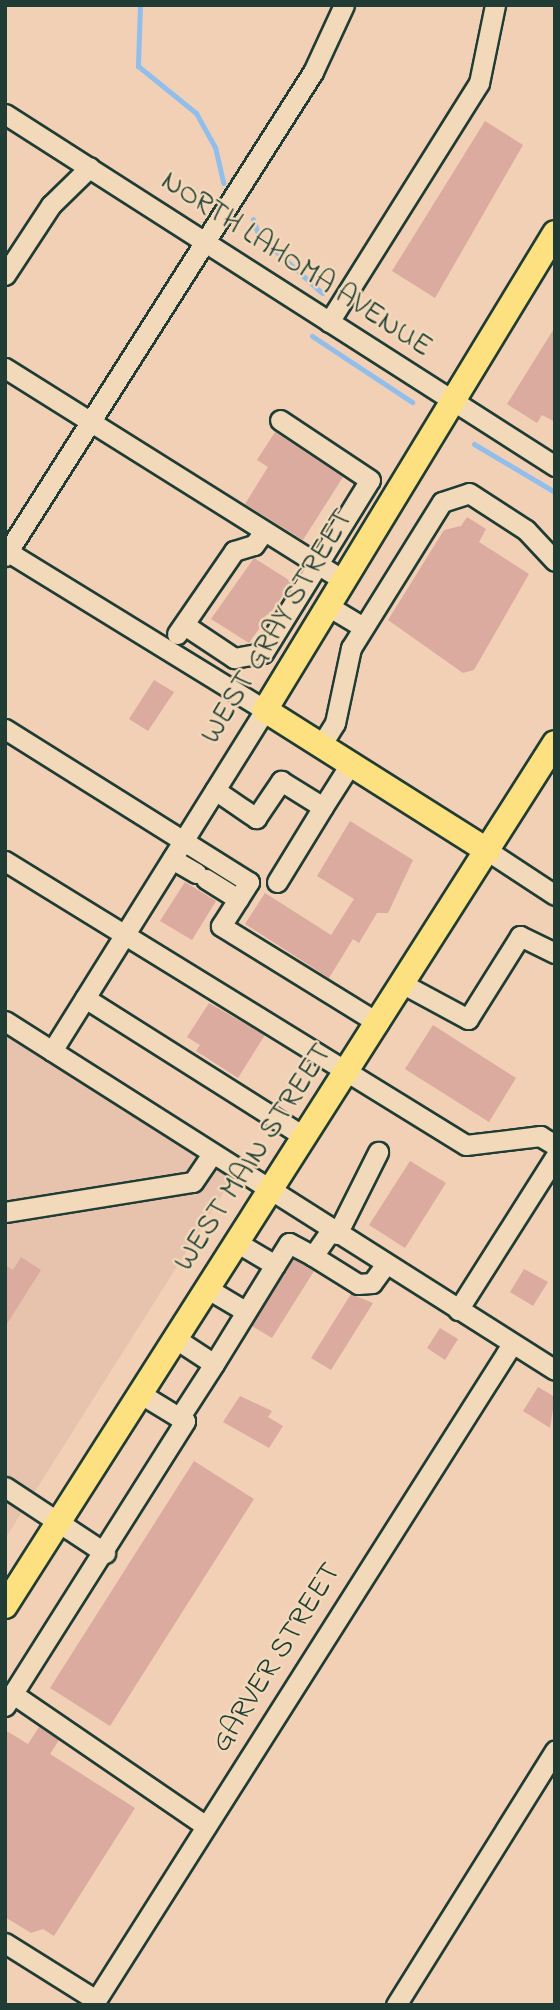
<!DOCTYPE html>
<style>
body{margin:0}
#map{position:relative;width:560px;height:2010px;overflow:hidden;background:#f2d0b6;font-family:"Indie Flower",sans-serif}
div>[style]{position:absolute}
.built>*{inset:0;background:#e7c2ad}
.stream>*{height:5px;margin:-2.5px;padding:0 2.5px;transform-origin:2.5px;border-radius:2.5px;background:#91beeb}
.building>*{inset:0;background:#daab9e}
.roads{filter:drop-shadow(2px 0 #1f3d34) drop-shadow(-2px 0 #1f3d34) drop-shadow(0 2px #1f3d34) drop-shadow(0 -2px #1f3d34)}
.minor>*{height:19px;margin:-9.5px;padding:0 9.5px;transform-origin:9.5px;border-radius:9.5px;background:#f2d9ba}
.major>*{height:24px;margin:-12px;padding:0 12px;transform-origin:12px;border-radius:12px;background:#fde080}
span{translate:-50% -50%;white-space:nowrap;text-align:center;line-height:1.15;-webkit-text-stroke:5px #f2d9ba;paint-order:stroke}
.street-label{font-size:30px;color:#1f3d34}
.frame{position:absolute;inset:0;border:7px solid #1f3d34;pointer-events:none}
</style>
<div id="map">
<div class="built">
<div style="clip-path:polygon(5px 1032px,234px 1176px,5px 1539px)"></div>
</div>
<div class="stream">
<div style="left:140px;top:5px;width:61px;rotate:91.9deg"></div>
<div style="left:138px;top:66px;width:75px;rotate:39deg"></div>
<div style="left:196px;top:113px;width:39px;rotate:61deg"></div>
<div style="left:215px;top:147px;width:37px;rotate:77deg"></div>
<div style="left:253px;top:219px;width:18px;rotate:71deg"></div>
<div style="left:259px;top:236px;width:85px;rotate:42.1deg"></div>
<div style="left:312px;top:336px;width:120px;rotate:33.4deg"></div>
<div style="left:474px;top:444px;width:94px;rotate:30.7deg"></div>
</div>
<div class="building">
<div style="clip-path:polygon(485px 121px,523px 145px,435px 298px,392px 271px)"></div>
<div style="clip-path:polygon(555px 327px,555px 422px,542px 415px,537px 423px,507px 404px)"></div>
<div style="clip-path:polygon(275px 432px,343px 477px,303px 540px,245px 504px,268px 467px,257px 460px)"></div>
<div style="clip-path:polygon(467px 517px,486px 529px,479px 542px,529px 574px,474px 670px,463px 673px,388px 620px,444px 530px,461px 526px)"></div>
<div style="clip-path:polygon(254px 558px,292px 582px,249px 643px,211px 619px)"></div>
<div style="clip-path:polygon(154px 680px,174px 692px,148px 731px,129px 719px)"></div>
<div style="clip-path:polygon(350px 821px,413px 860px,388px 913px,377px 913px,359px 943px,353px 939px,329px 978px,245px 924px,265px 893px,331px 935px,354px 899px,317px 876px)"></div>
<div style="clip-path:polygon(185px 882px,216px 901px,192px 940px,160px 921px)"></div>
<div style="clip-path:polygon(209px 1003px,265px 1035px,238px 1078px,196px 1051px,200px 1045px,187px 1037px)"></div>
<div style="clip-path:polygon(433px 1025px,516px 1078px,489px 1122px,405px 1069px)"></div>
<div style="clip-path:polygon(410px 1161px,446px 1183px,405px 1248px,369px 1225px)"></div>
<div style="clip-path:polygon(21px 1257px,41px 1270px,5px 1327px,5px 1265px,13px 1270px)"></div>
<div style="clip-path:polygon(293px 1259px,314px 1271px,272px 1338px,252px 1326px)"></div>
<div style="clip-path:polygon(524px 1269px,548px 1282px,533px 1306px,510px 1292px)"></div>
<div style="clip-path:polygon(351px 1294px,373px 1303px,331px 1370px,311px 1358px)"></div>
<div style="clip-path:polygon(440px 1328px,458px 1339px,445px 1360px,427px 1348px)"></div>
<div style="clip-path:polygon(538px 1387px,555px 1397px,550px 1428px,523px 1411px)"></div>
<div style="clip-path:polygon(240px 1396px,272px 1411px,268px 1417px,283px 1426px,269px 1448px,223px 1422px)"></div>
<div style="clip-path:polygon(194px 1461px,254px 1499px,110px 1726px,50px 1688px)"></div>
<div style="clip-path:polygon(39px 1727px,59px 1740px,50px 1754px,135px 1808px,54px 1936px,43px 1929px,31px 1933px,5px 1917px,5px 1730px,28px 1744px)"></div>
</div>
<div class="roads">
<div class="minor">
<div style="left:5px;top:114px;width:653px;rotate:32.62deg"></div>
<div style="left:5px;top:275px;width:84px;rotate:-56.7deg"></div>
<div style="left:51px;top:205px;width:54px;rotate:-44.3deg"></div>
<div style="left:329px;top:322px;width:282px;rotate:-57.9deg"></div>
<div style="left:479px;top:83px;width:80px;rotate:-78.4deg"></div>
<div style="left:5px;top:368px;width:400px;rotate:32.1deg"></div>
<div style="left:5px;top:550px;width:305px;rotate:31.6deg"></div>
<div style="left:265px;top:710px;width:402px;rotate:122deg"></div>
<div style="left:5px;top:556px;width:574px;rotate:-57.53deg"></div>
<div style="left:313px;top:72px;width:74px;rotate:-65.2deg"></div>
<div style="left:328px;top:606px;width:41px;rotate:31deg"></div>
<div style="left:186px;top:626px;width:58px;rotate:33.7deg"></div>
<div style="left:234px;top:658px;width:29px;rotate:-10deg"></div>
<div style="left:263px;top:653px;width:203px;rotate:-58.3deg"></div>
<div style="left:370px;top:480px;width:108px;rotate:-146.3deg"></div>
<div style="left:177px;top:634px;width:101px;rotate:-55.5deg"></div>
<div style="left:234px;top:551px;width:21px;rotate:-17deg"></div>
<div style="left:254px;top:545px;width:17px;rotate:-54deg"></div>
<div style="left:5px;top:729px;width:288px;rotate:32.1deg"></div>
<div style="left:249px;top:882px;width:52px;rotate:122.5deg"></div>
<div style="left:221px;top:926px;width:185px;rotate:31.7deg"></div>
<div style="left:320px;top:747px;width:28px;rotate:-58deg"></div>
<div style="left:335px;top:723px;width:77px;rotate:-78deg"></div>
<div style="left:351px;top:648px;width:172px;rotate:-58.1deg"></div>
<div style="left:442px;top:502px;width:28px;rotate:-18deg"></div>
<div style="left:469px;top:493px;width:68px;rotate:33deg"></div>
<div style="left:526px;top:530px;width:42px;rotate:46.9deg"></div>
<div style="left:215px;top:790px;width:50px;rotate:34.3deg"></div>
<div style="left:256px;top:818px;width:45px;rotate:-56deg"></div>
<div style="left:281px;top:781px;width:49px;rotate:31.8deg"></div>
<div style="left:323px;top:807px;width:49px;rotate:-57.6deg"></div>
<div style="left:488px;top:851px;width:80px;rotate:33.3deg"></div>
<div style="left:172px;top:859px;width:28px;rotate:30deg"></div>
<div style="left:5px;top:861px;width:541px;rotate:31.64deg"></div>
<div style="left:466px;top:1145px;width:75px;rotate:-6.9deg"></div>
<div style="left:540px;top:1136px;width:17px;rotate:31deg"></div>
<div style="left:206px;top:879px;width:38px;rotate:32deg"></div>
<div style="left:277px;top:882px;width:88px;rotate:-58.5deg"></div>
<div style="left:403px;top:984px;width:74px;rotate:28.3deg"></div>
<div style="left:468px;top:1019px;width:98px;rotate:-57.9deg"></div>
<div style="left:520px;top:936px;width:39px;rotate:26deg"></div>
<div style="left:85px;top:998px;width:260px;rotate:32.3deg"></div>
<div style="left:5px;top:1021px;width:651px;rotate:32.4deg"></div>
<div style="left:5px;top:1212px;width:190px;rotate:-9.1deg"></div>
<div style="left:193px;top:1182px;width:34px;rotate:-56deg"></div>
<div style="left:337px;top:1234px;width:92px;rotate:-63.4deg"></div>
<div style="left:313px;top:1256px;width:53px;rotate:31.9deg"></div>
<div style="left:358px;top:1284px;width:14px;rotate:-4deg"></div>
<div style="left:372px;top:1283px;width:24px;rotate:-54deg"></div>
<div style="left:275px;top:1265px;width:26px;rotate:-58deg"></div>
<div style="left:289px;top:1243px;width:27px;rotate:28deg"></div>
<div style="left:313px;top:1256px;width:32px;rotate:-55deg"></div>
<div style="left:208px;top:1289px;width:43px;rotate:30.7deg"></div>
<div style="left:458px;top:1310px;width:181px;rotate:-57.6deg"></div>
<div style="left:176px;top:1339px;width:45px;rotate:33.3deg"></div>
<div style="left:214px;top:1364px;width:64px;rotate:122.9deg"></div>
<div style="left:214px;top:1364px;width:116px;rotate:-58.4deg"></div>
<div style="left:275px;top:1265px;width:43px;rotate:-149.3deg"></div>
<div style="left:5px;top:1487px;width:120px;rotate:33.4deg"></div>
<div style="left:13px;top:1694px;width:234px;rotate:34.4deg"></div>
<div style="left:5px;top:1706px;width:337px;rotate:-57.7deg"></div>
<div style="left:185px;top:1421px;width:52px;rotate:-148.5deg"></div>
<div style="left:5px;top:1943px;width:107px;rotate:32.1deg"></div>
<div style="left:93px;top:2005px;width:783px;rotate:-57.63deg"></div>
<div style="left:396px;top:2005px;width:300px;rotate:-58deg"></div>
</div>
<div class="major">
<div style="left:488px;top:851px;width:264px;rotate:-147.7deg"></div>
<div style="left:265px;top:710px;width:558px;rotate:-58.7deg"></div>
<div style="left:5px;top:1606px;width:1023px;rotate:-57.49deg"></div>
</div>
</div>
<div class="street-label">
<span style="left:296px;top:265px;rotate:33deg">NORTH LAHOMA AVENUE</span>
<span style="left:278px;top:627px;rotate:-59deg">WEST GRAY STREET</span>
<span style="left:254px;top:1158px;rotate:-57deg">WEST MAIN STREET</span>
<span style="left:277px;top:1658px;rotate:-58deg">GARVER STREET</span>
</div>
<div class="frame"></div>
</div>
